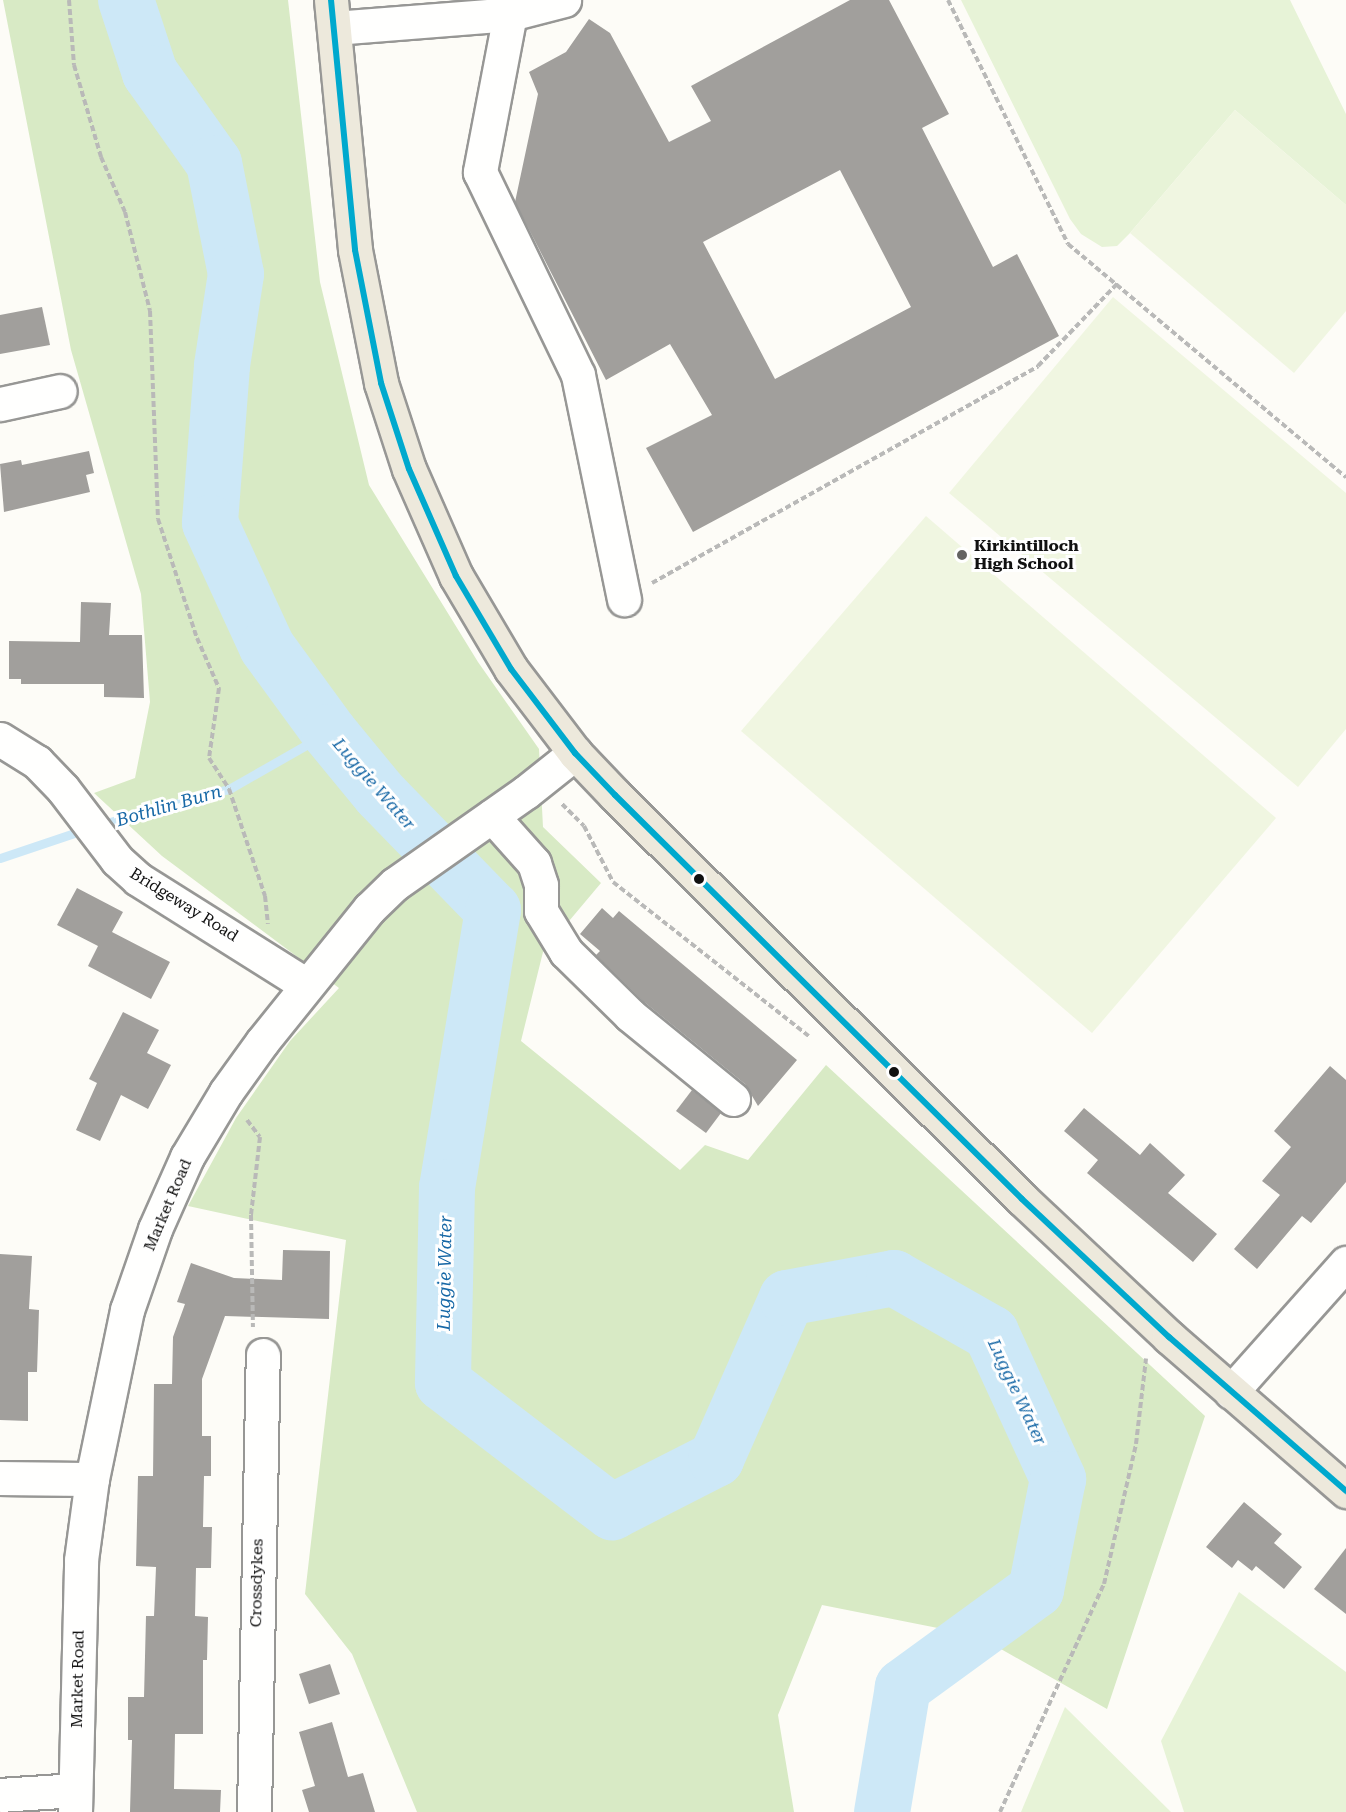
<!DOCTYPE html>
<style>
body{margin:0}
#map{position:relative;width:1346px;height:1812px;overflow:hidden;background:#fdfcf7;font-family:"Roboto Serif",serif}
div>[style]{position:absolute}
.green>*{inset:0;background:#e7f3d7}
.forest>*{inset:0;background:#d8eac5}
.pitch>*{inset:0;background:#f0f6e1}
.stream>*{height:9px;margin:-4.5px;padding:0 4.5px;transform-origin:4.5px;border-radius:4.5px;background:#cde8f7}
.river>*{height:56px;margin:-28px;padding:0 28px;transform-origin:28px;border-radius:28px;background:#cde8f7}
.building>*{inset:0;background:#a19f9c}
.path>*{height:4px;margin-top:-2px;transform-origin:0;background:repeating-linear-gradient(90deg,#b9b9b8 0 6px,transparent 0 9px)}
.roads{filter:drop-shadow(2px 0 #979795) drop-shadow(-2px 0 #979795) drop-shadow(0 2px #979795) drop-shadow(0 -2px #979795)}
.minor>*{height:33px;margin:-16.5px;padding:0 16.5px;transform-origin:16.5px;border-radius:16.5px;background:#fffffe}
.major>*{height:33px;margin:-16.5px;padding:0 16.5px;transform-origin:16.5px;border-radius:16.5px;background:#ede9dc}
.bus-1>*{height:6px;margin:-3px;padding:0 3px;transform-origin:3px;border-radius:3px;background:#00a9ce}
.dots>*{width:16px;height:16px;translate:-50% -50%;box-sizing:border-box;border:3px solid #fff;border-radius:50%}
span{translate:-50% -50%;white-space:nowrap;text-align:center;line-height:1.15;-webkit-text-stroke:6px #fff;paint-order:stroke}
.poi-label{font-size:16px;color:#111;font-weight:700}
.left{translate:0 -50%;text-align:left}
.street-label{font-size:16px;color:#111}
.water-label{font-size:18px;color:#1768a6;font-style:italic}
</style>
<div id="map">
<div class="green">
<div style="clip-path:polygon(961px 0,1290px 0,1346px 114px,1346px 205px,1235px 110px,1130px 233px,1117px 246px,1102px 247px,1081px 234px,1070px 219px)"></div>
<div style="clip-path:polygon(1239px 1592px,1346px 1672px,1346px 1812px,1184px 1812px,1161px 1741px)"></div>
<div style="clip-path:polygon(1065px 1707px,1171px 1812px,1021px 1812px)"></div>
</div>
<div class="forest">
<div style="clip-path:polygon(3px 0,288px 0,320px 282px,369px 485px,478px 662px,539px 749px,543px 827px,601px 883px,543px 952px,521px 1041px,680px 1170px,705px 1145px,748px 1160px,826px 1065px,1205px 1416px,1107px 1709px,978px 1636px,822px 1605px,778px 1715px,794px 1812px,417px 1812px,352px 1654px,305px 1594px,346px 1240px,188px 1206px,236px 1118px,290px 1041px,339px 988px,162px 856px,94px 793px,135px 778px,150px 702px,141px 594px,71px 350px)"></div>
</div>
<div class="pitch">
<div style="clip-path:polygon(1235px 110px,1346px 205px,1346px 311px,1294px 373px,1130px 233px)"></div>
<div style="clip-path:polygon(1113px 297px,1346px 493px,1346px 729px,1298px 787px,949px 493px)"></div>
<div style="clip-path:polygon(926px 516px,1276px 818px,1092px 1033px,741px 731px)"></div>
</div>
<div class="stream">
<div style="left:99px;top:825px;width:135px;rotate:-15.5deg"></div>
<div style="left:229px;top:789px;width:115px;rotate:-29.7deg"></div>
<div style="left:0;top:858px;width:91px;rotate:-18.6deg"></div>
</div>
<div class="river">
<div style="left:126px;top:0;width:77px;rotate:71.8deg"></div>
<div style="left:150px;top:73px;width:110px;rotate:54.6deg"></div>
<div style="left:214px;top:163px;width:113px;rotate:78.8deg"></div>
<div style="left:236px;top:274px;width:93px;rotate:98.7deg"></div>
<div style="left:222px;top:366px;width:157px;rotate:94.4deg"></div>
<div style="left:210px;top:523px;width:136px;rotate:65.3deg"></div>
<div style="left:267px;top:647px;width:105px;rotate:53.9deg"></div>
<div style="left:329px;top:732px;width:80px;rotate:50.6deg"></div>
<div style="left:380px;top:794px;width:162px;rotate:45.8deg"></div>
<div style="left:493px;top:910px;width:281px;rotate:99.4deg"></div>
<div style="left:447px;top:1187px;width:196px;rotate:91.2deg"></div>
<div style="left:443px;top:1383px;width:213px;rotate:37.4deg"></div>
<div style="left:612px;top:1512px;width:117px;rotate:-27deg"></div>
<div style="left:716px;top:1459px;width:176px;rotate:-66.2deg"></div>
<div style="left:787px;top:1298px;width:109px;rotate:-10.6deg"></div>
<div style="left:894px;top:1278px;width:112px;rotate:29.6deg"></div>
<div style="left:991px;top:1333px;width:161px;rotate:65.3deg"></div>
<div style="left:1058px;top:1479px;width:113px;rotate:101.2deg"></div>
<div style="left:1036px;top:1590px;width:165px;rotate:143.9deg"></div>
<div style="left:903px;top:1687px;width:127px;rotate:99.5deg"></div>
</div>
<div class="building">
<div style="clip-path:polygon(evenodd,850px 0,889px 0,949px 114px,922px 128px,993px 267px,1017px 254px,1059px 336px,693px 532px,646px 448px,712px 415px,670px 344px,606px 380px,515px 202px,538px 94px,529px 72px,566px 52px,589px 19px,610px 33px,669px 142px,711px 121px,691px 86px,850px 0,840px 170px,911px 307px,775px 379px,703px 242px,840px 170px)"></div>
<div style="clip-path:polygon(42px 307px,50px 345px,0 354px,0 315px)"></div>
<div style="clip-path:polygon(89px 451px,94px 473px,86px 475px,90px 492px,4px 512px,0 464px,21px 460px,22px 465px)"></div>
<div style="clip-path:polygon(81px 602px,111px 603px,109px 635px,142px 635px,144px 698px,104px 697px,104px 684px,21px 684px,21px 679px,9px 679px,9px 641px,80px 642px)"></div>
<div style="clip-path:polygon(77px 888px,123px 912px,112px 932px,170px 962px,151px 999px,88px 966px,98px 946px,57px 925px)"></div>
<div style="clip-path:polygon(602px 908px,613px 918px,619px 911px,797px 1060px,758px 1106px,745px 1084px,643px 1001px,596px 955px,600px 951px,580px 934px)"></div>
<div style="clip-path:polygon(123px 1012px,159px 1030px,147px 1053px,171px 1065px,148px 1109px,121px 1095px,100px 1141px,76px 1130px,97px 1083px,89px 1079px)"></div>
<div style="clip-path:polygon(1330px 1066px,1346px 1080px,1346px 1182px,1311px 1223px,1302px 1216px,1257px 1269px,1234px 1249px,1280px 1195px,1262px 1181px,1291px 1147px,1274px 1131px)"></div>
<div style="clip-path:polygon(692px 1090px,721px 1113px,706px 1133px,676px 1111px)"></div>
<div style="clip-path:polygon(1084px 1108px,1140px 1155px,1150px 1143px,1185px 1175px,1168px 1193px,1217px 1234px,1193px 1262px,1087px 1173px,1098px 1160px,1064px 1131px)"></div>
<div style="clip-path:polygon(283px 1250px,330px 1251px,329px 1319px,225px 1316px,202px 1379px,202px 1436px,211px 1436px,211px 1476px,204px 1476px,203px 1527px,212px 1527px,211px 1568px,196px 1568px,195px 1616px,208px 1617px,207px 1660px,203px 1660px,203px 1734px,175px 1734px,174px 1789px,221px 1790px,220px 1812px,130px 1812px,132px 1740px,128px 1740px,128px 1697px,144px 1697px,146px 1616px,154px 1616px,156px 1567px,136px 1566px,138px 1476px,153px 1476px,154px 1384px,172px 1384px,173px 1337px,185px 1304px,177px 1302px,191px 1263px,234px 1278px,282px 1280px)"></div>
<div style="clip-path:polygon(0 1254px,32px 1256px,29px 1309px,39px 1310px,38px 1342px,37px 1372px,28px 1372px,28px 1421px,0 1420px)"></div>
<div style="clip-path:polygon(1244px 1502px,1282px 1534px,1274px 1543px,1302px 1567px,1284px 1589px,1256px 1566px,1252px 1571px,1238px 1560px,1232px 1568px,1206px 1547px)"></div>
<div style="clip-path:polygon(1346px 1548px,1346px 1614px,1314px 1589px)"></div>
<div style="clip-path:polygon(330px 1664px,340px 1694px,309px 1704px,299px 1674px)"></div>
<div style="clip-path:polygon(332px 1722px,348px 1777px,363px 1773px,375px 1812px,309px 1812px,302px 1790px,315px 1786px,299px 1732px)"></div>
</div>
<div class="path">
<div style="left:69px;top:0;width:65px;rotate:85.6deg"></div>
<div style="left:74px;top:65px;width:96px;rotate:73.6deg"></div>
<div style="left:101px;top:157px;width:60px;rotate:66.4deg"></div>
<div style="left:125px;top:212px;width:102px;rotate:75.8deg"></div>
<div style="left:150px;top:311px;width:208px;rotate:87.8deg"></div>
<div style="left:158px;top:519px;width:125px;rotate:71.9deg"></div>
<div style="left:197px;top:638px;width:55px;rotate:66.3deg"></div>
<div style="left:219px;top:688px;width:71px;rotate:98.1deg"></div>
<div style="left:209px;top:758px;width:37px;rotate:57deg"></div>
<div style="left:229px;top:789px;width:113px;rotate:71.4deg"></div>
<div style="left:265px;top:896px;width:28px;rotate:84deg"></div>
<div style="left:948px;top:0;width:272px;rotate:63.8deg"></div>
<div style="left:1068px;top:244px;width:363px;rotate:40deg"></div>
<div style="left:652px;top:583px;width:443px;rotate:-29.3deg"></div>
<div style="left:1038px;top:366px;width:115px;rotate:-46.1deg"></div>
<div style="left:562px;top:804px;width:31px;rotate:45deg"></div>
<div style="left:584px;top:826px;width:63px;rotate:62.6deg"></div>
<div style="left:613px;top:882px;width:249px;rotate:38.2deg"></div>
<div style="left:247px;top:1120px;width:21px;rotate:53deg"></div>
<div style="left:260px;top:1137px;width:79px;rotate:96.6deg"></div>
<div style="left:251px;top:1215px;width:112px;rotate:89deg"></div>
<div style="left:1000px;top:1812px;width:251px;rotate:-65.5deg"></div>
<div style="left:1104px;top:1584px;width:144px;rotate:-77.1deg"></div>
<div style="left:1136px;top:1444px;width:86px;rotate:-83.3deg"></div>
</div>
<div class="roads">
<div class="minor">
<div style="left:510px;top:14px;width:56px;rotate:-14.5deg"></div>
<div style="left:334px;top:28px;width:177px;rotate:-4.5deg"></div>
<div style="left:510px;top:14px;width:161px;rotate:100.8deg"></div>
<div style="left:480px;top:172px;width:225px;rotate:64.2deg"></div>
<div style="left:578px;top:375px;width:229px;rotate:78.4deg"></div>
<div style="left:0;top:404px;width:61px;rotate:-12.2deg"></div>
<div style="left:0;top:739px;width:44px;rotate:31.9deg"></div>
<div style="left:37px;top:762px;width:37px;rotate:46deg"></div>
<div style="left:63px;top:789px;width:89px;rotate:52.7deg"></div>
<div style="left:117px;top:860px;width:28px;rotate:42deg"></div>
<div style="left:138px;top:879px;width:197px;rotate:32.2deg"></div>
<div style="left:492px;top:816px;width:63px;rotate:48.2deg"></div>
<div style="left:534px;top:863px;width:23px;rotate:72deg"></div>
<div style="left:541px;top:885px;width:26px;rotate:90deg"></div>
<div style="left:541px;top:911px;width:48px;rotate:58.6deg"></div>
<div style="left:566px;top:952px;width:90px;rotate:44.5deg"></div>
<div style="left:630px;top:1015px;width:133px;rotate:39.2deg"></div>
<div style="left:1231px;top:1392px;width:173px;rotate:-48.3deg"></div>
<div style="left:0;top:1478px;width:92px;rotate:0.6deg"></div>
<div style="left:0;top:1795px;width:75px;rotate:-3.8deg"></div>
<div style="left:75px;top:1812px;width:252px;rotate:-88.6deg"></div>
<div style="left:81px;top:1560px;width:82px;rotate:-82.3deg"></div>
<div style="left:92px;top:1479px;width:173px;rotate:-78.3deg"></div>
<div style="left:127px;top:1310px;width:86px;rotate:-70.9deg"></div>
<div style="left:155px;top:1229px;width:79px;rotate:-66deg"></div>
<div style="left:187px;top:1157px;width:76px;rotate:-59deg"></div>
<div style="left:226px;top:1092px;width:62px;rotate:-54.2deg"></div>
<div style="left:262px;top:1042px;width:171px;rotate:-51.2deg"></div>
<div style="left:369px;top:909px;width:36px;rotate:-44deg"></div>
<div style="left:395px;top:884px;width:160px;rotate:-35.1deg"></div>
<div style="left:526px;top:792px;width:63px;rotate:-38.5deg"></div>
<div style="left:254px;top:1812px;width:457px;rotate:-88.9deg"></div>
</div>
<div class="major">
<div style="left:331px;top:0;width:251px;rotate:84.5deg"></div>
<div style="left:355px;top:250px;width:136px;rotate:78.9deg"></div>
<div style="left:381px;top:383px;width:90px;rotate:72deg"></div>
<div style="left:409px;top:469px;width:117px;rotate:66.3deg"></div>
<div style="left:456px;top:576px;width:108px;rotate:59.4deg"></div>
<div style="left:511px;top:669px;width:106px;rotate:52.7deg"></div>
<div style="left:575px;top:753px;width:58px;rotate:46.4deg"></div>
<div style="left:615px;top:795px;width:573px;rotate:44.79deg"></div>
<div style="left:1022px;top:1199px;width:202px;rotate:43.2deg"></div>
<div style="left:1169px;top:1337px;width:235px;rotate:41deg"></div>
</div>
</div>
<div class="bus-1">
<div style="left:331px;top:0;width:251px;rotate:84.5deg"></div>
<div style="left:355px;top:250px;width:136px;rotate:78.9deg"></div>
<div style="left:381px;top:383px;width:90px;rotate:72deg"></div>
<div style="left:409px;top:469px;width:117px;rotate:66.3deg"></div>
<div style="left:456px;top:576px;width:108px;rotate:59.4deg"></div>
<div style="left:511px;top:669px;width:106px;rotate:52.7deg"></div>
<div style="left:575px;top:753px;width:58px;rotate:46.4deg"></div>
<div style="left:615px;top:795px;width:573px;rotate:44.79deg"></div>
<div style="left:1022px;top:1199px;width:202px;rotate:43.2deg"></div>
<div style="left:1169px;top:1337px;width:235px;rotate:41deg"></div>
</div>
<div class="dots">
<div style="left:962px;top:555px;background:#646362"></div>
<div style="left:699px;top:879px;background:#111"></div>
<div style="left:894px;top:1072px;background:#111"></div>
</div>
<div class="poi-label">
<span class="left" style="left:974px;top:555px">Kirkintilloch<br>High School</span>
</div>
<div class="street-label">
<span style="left:184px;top:905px;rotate:32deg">Bridgeway Road</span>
<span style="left:168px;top:1205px;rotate:-67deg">Market Road</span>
<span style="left:257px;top:1583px;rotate:-89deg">Crossdykes</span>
<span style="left:78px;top:1679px;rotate:-89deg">Market Road</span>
</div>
<div class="water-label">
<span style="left:374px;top:784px;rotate:49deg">Luggie Water</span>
<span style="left:169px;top:806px;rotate:-16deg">Bothlin Burn</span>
<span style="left:445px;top:1273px;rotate:-89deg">Luggie Water</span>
<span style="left:1017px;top:1392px;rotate:65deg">Luggie Water</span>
</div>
</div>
